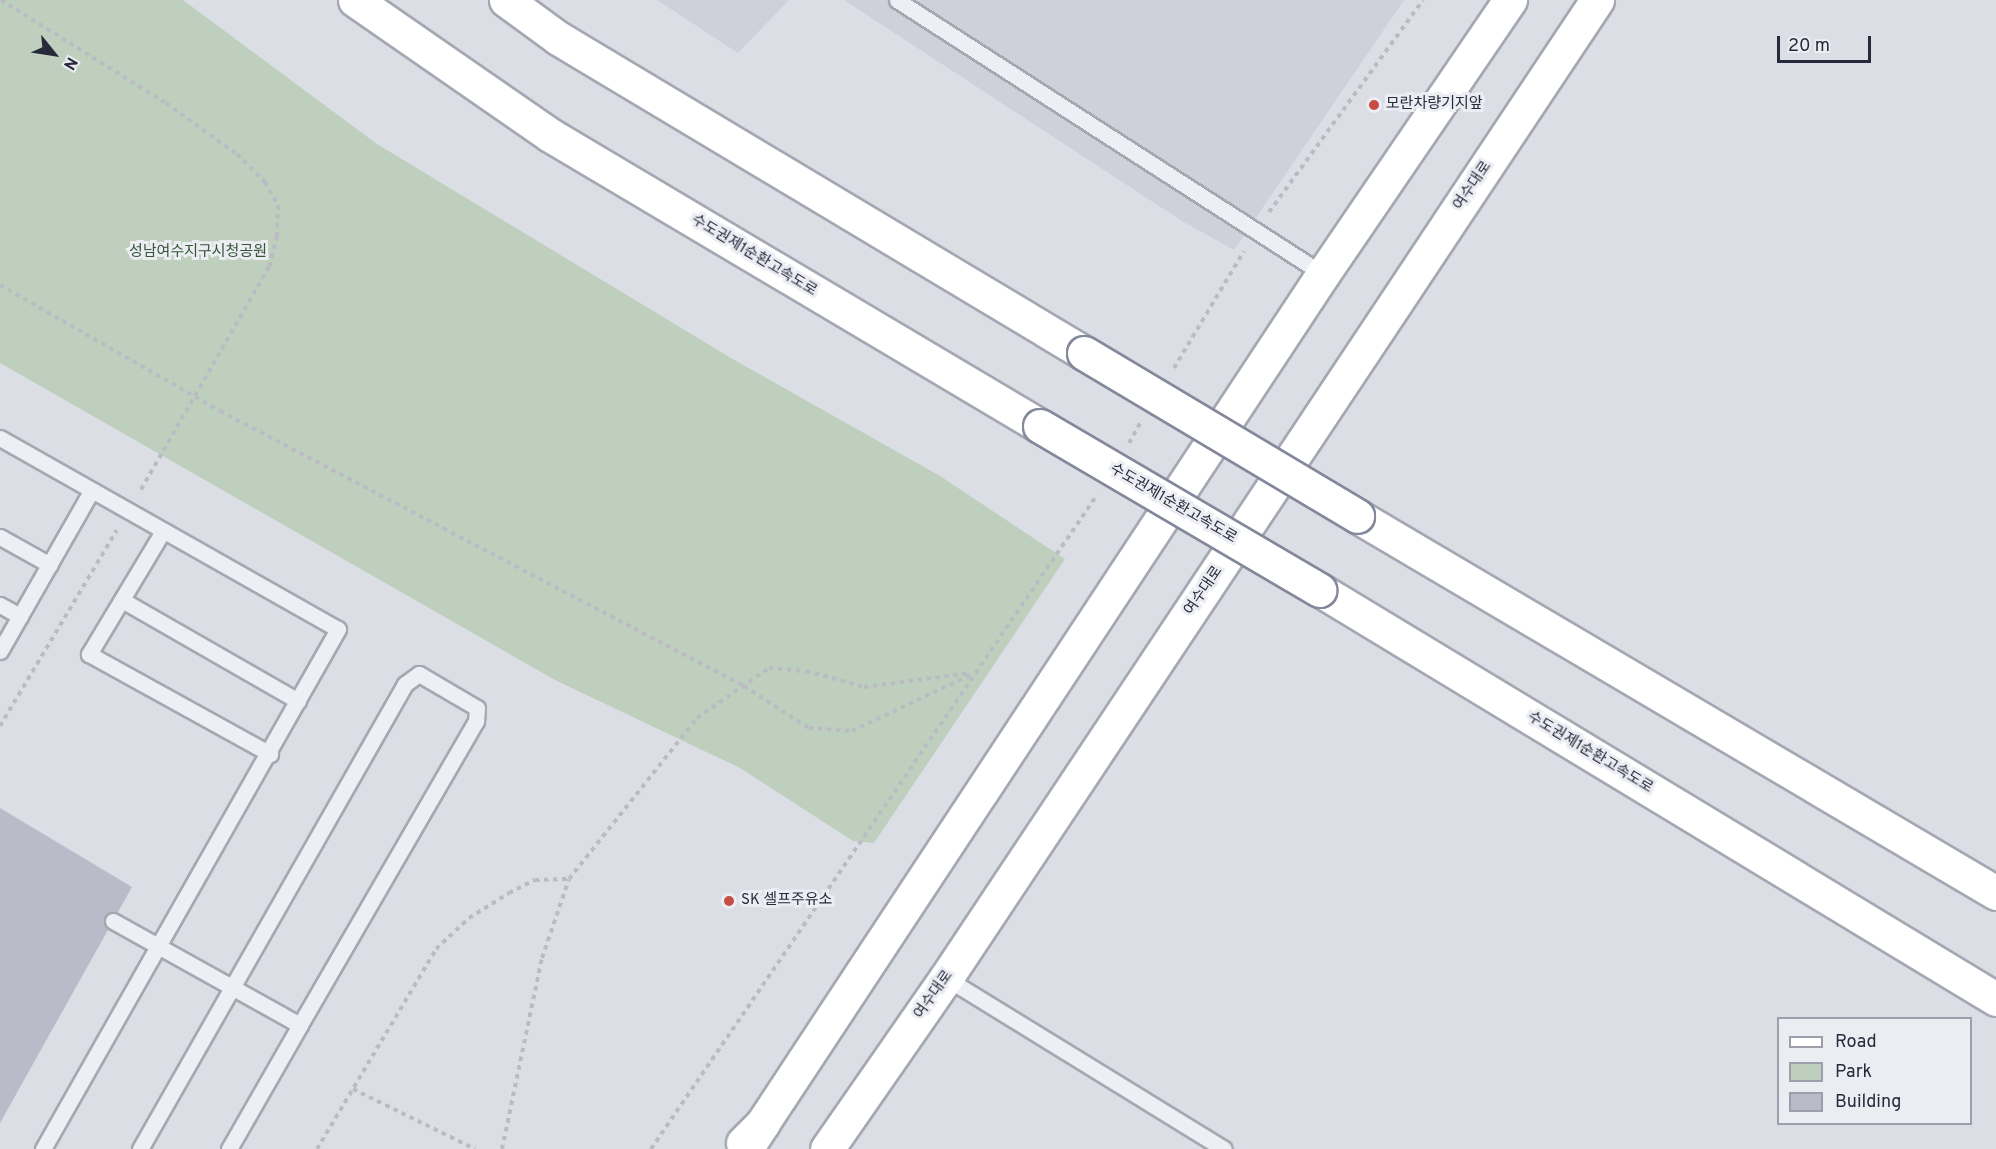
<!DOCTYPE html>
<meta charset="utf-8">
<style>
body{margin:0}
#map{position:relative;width:1996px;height:1149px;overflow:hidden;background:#dcdee5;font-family:Overpass,"Noto Sans KR",sans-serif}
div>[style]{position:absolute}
.built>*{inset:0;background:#ced0da}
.green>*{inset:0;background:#becfbd}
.building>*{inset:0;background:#b9bcc8}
.path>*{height:4px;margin-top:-2px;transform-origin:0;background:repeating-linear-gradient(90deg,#babcc4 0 4.5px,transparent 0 9px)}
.roads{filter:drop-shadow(2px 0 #a5a8b2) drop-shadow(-2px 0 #a5a8b2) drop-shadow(0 2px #a5a8b2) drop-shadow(0 -2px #a5a8b2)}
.service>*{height:15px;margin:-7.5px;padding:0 7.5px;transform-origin:7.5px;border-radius:7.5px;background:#eeeff4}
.secondary>*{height:33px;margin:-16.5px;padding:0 16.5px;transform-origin:16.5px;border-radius:16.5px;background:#fff}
.trunk>*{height:33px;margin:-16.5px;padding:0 16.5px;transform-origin:16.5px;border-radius:16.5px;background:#fff}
.motorway>*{height:33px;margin:-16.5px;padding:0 16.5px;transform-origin:16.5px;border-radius:16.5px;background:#fff}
.bridges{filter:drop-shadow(2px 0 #84889b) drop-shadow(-2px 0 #84889b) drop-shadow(0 2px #84889b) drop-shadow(0 -2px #84889b)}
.motorway-bridge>*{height:33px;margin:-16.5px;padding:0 16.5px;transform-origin:16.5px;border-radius:16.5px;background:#fff}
.dots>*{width:16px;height:16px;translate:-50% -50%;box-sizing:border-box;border:3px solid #ebedf3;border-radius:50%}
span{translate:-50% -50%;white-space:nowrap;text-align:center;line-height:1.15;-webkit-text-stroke:6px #ebedf3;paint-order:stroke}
.poi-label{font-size:15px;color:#262a3b}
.left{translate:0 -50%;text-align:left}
.street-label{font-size:15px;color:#262a3b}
.park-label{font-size:15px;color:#345635}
.legend{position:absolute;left:1777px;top:1017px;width:195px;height:108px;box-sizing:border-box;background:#ebedf3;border:2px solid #9c9fa9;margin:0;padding:8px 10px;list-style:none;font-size:18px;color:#262a3b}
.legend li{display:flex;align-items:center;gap:12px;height:30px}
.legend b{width:30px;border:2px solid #9c9fa9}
.north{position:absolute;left:24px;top:24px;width:60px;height:60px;-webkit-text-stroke:4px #ebedf3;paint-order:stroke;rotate:120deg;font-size:16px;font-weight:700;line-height:24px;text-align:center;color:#262a3b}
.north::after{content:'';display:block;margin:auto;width:21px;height:27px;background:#262a3b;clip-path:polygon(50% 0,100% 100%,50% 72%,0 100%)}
.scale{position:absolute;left:1777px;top:36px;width:94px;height:27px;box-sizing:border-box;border:3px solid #262a3b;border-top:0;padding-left:8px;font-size:18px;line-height:21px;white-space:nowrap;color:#262a3b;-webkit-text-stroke:4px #ebedf3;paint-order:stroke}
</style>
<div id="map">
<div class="built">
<div style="clip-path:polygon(657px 0,789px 0,738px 53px)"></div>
<div style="clip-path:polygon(844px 0,1404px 0,1234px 250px,1182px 221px)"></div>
</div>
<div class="green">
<div style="clip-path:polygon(0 0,183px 0,377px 144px,731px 358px,940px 476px,1065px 559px,874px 843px,853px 841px,740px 768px,555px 680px,0 363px)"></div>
</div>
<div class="building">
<div style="clip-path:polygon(0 808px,132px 887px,0 1123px)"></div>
</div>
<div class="path">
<div style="left:1px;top:0;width:195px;rotate:32deg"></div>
<div style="left:166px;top:103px;width:87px;rotate:35.7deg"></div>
<div style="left:237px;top:154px;width:40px;rotate:45deg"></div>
<div style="left:265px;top:182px;width:26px;rotate:61deg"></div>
<div style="left:278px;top:205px;width:31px;rotate:92deg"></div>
<div style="left:277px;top:236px;width:32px;rotate:104deg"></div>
<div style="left:269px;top:267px;width:257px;rotate:119.9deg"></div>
<div style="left:1269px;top:212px;width:262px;rotate:-54deg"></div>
<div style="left:0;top:285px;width:254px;rotate:29.8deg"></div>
<div style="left:220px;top:411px;width:592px;rotate:27.69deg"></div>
<div style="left:744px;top:686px;width:77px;rotate:32.9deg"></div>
<div style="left:809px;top:728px;width:43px;rotate:4deg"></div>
<div style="left:852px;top:731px;width:135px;rotate:-25.4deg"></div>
<div style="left:1174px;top:368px;width:136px;rotate:-59.1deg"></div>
<div style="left:1129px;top:443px;width:23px;rotate:-61deg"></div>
<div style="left:0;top:726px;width:228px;rotate:-59.2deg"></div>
<div style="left:353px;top:1089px;width:136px;rotate:26.2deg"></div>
<div style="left:317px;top:1149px;width:233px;rotate:-59.2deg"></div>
<div style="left:436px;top:949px;width:45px;rotate:-43.2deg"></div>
<div style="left:469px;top:918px;width:47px;rotate:-32deg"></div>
<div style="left:509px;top:893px;width:29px;rotate:-27deg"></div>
<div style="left:535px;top:880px;width:34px;rotate:-2deg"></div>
<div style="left:502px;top:1149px;width:195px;rotate:-78.2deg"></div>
<div style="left:542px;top:958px;width:83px;rotate:-71.1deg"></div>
<div style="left:569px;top:879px;width:206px;rotate:-51.5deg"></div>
<div style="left:697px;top:718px;width:88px;rotate:-34.8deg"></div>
<div style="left:769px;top:668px;width:37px;rotate:5deg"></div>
<div style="left:806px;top:671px;width:60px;rotate:15.4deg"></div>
<div style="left:864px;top:687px;width:107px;rotate:-7.5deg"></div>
<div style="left:651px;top:1149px;width:792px;rotate:-55.71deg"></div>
</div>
<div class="roads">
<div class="service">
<div style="left:897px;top:0;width:507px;rotate:32.75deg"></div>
<div style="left:0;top:438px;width:388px;rotate:29.5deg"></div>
<div style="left:338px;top:629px;width:598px;rotate:119.57deg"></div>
<div style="left:163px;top:531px;width:144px;rotate:121deg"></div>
<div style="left:89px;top:654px;width:207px;rotate:28.9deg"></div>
<div style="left:0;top:537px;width:57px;rotate:29.2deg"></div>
<div style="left:122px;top:600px;width:203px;rotate:29.8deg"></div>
<div style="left:0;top:605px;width:23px;rotate:29deg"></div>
<div style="left:0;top:651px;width:185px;rotate:-60.3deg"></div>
<div style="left:113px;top:921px;width:214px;rotate:29.1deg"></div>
<div style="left:300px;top:1025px;width:143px;rotate:119.8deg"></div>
<div style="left:946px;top:978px;width:326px;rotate:31.6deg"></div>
<div style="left:140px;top:1149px;width:535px;rotate:-60.32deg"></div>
<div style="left:405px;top:684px;width:17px;rotate:-36deg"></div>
<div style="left:419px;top:674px;width:67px;rotate:30.4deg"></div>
<div style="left:477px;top:708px;width:13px;rotate:94deg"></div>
<div style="left:476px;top:721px;width:351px;rotate:120.1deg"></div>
</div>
<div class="secondary">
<div style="left:743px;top:1143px;width:27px;rotate:-45deg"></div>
<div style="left:762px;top:1124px;width:1018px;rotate:-56.58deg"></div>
<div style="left:1323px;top:274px;width:332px;rotate:-55.7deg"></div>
<div style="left:827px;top:1149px;width:208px;rotate:-55.2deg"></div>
<div style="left:946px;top:978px;width:1175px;rotate:-56.35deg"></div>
</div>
<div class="trunk">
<div style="left:746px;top:1149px;width:30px;rotate:-57deg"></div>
</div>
<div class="motorway">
<div style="left:355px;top:0;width:237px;rotate:34.7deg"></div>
<div style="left:550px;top:135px;width:570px;rotate:30.71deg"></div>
<div style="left:506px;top:0;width:64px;rotate:36.2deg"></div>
<div style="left:558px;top:38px;width:613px;rotate:30.92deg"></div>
<div style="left:1357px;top:516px;width:742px;rotate:30.54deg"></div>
<div style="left:1320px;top:590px;width:790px;rotate:31.18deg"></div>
</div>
</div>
<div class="bridges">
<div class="motorway-bridge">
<div style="left:1084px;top:353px;width:318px;rotate:30.8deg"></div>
<div style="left:1040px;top:426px;width:324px;rotate:30.4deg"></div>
</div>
</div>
<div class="dots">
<div style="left:1374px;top:105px;background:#c74c44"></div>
<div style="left:729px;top:901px;background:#c74c44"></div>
</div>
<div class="poi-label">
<span class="left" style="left:1386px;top:105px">모란차량기지앞</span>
<span class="left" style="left:741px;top:901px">SK 셀프주유소</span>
</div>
<div class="street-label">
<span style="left:1473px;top:186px;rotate:-56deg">여수대로</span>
<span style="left:754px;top:256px;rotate:31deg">수도권제1순환고속도로</span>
<span style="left:1173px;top:504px;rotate:30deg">수도권제1순환고속도로</span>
<span style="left:1204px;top:591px;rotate:-56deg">여수대로</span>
<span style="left:1590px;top:753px;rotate:31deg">수도권제1순환고속도로</span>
<span style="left:934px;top:995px;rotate:-55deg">여수대로</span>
</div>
<div class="park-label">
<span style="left:198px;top:253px">성남여수지구시청공원</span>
</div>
<ul class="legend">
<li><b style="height:8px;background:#fff"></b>Road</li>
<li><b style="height:16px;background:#becfbd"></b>Park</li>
<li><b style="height:16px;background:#b9bcc8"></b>Building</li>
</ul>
<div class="north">N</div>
<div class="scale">20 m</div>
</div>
